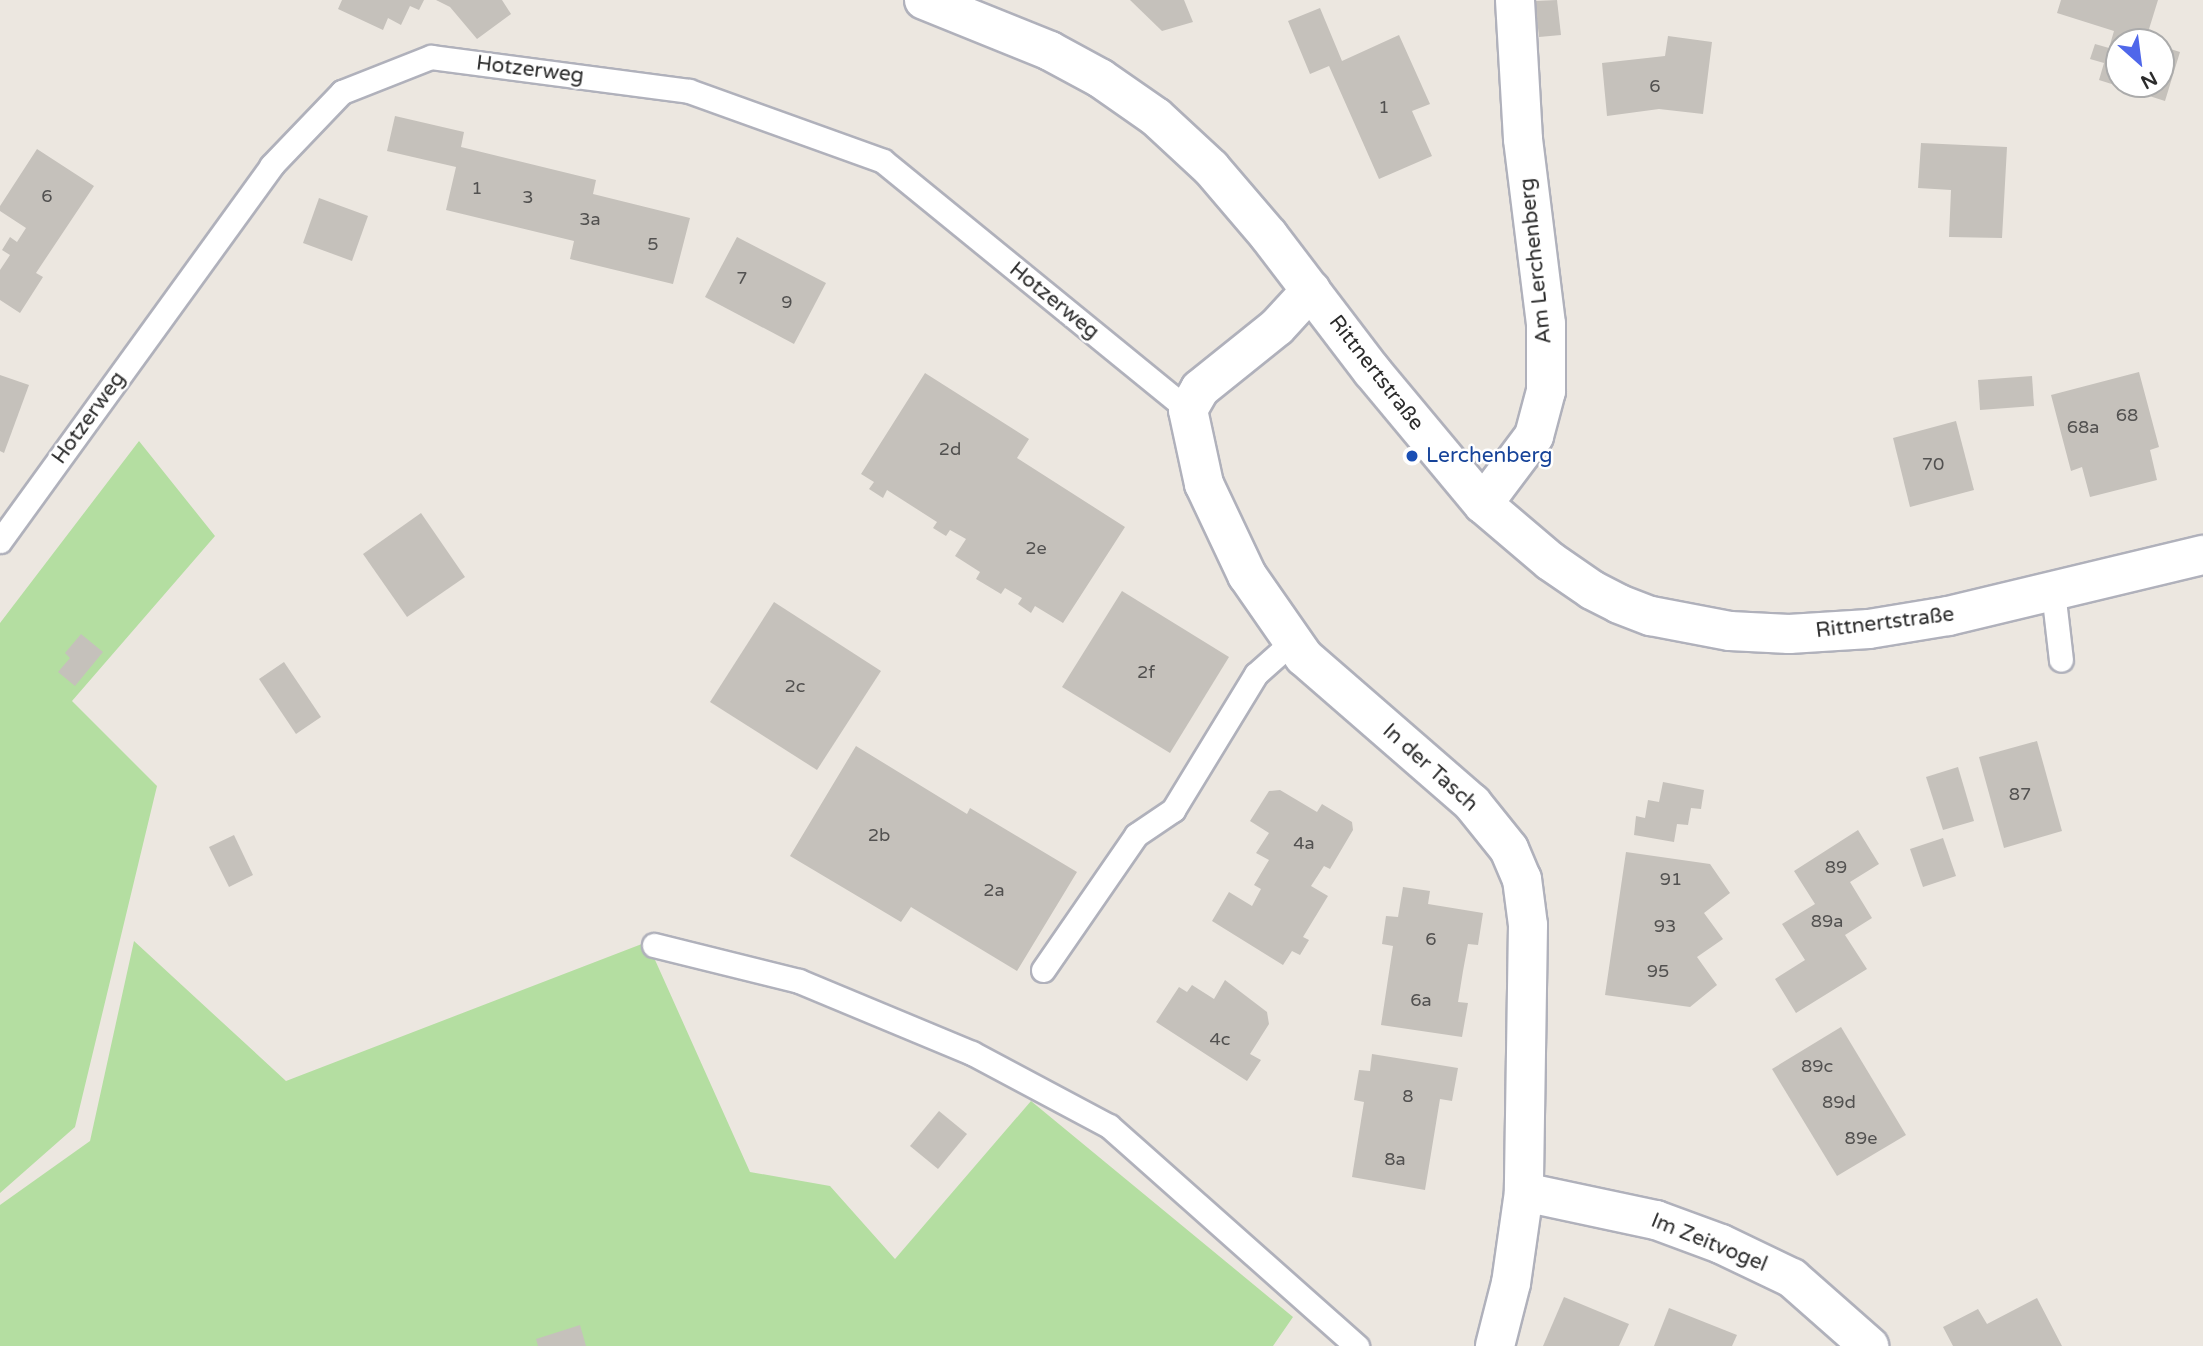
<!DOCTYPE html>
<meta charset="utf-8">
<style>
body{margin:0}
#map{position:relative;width:2203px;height:1346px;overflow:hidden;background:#ece7e0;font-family:"Varela Round",sans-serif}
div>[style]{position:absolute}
.green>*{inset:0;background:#b4dea1}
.building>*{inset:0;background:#c5c1bb}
.roads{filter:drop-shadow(2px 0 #b0b1bb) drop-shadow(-2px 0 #b0b1bb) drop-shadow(0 2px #b0b1bb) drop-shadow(0 -2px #b0b1bb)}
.lane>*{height:23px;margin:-11.5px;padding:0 11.5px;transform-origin:11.5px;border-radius:11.5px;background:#fff}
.street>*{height:38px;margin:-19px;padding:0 19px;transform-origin:19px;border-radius:19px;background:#fff}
.secondary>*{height:38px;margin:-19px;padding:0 19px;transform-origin:19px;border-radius:19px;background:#fff}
.dots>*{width:19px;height:19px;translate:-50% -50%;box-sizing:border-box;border:4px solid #fff;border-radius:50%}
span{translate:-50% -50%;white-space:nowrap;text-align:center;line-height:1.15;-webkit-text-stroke:5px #fff;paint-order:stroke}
.number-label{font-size:18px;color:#525150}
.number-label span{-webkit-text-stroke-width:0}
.street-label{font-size:21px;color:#2c2c2c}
.transit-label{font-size:21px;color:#164399}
.left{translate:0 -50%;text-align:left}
.north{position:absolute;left:2105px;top:28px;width:70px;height:70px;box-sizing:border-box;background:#fff;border:2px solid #ababab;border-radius:50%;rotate:152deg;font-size:19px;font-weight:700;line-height:28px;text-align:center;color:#2c2c2c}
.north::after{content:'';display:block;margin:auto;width:24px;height:32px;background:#4f67ea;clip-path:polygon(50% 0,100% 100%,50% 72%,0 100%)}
</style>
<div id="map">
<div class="green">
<div style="clip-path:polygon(139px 441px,215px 536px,72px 701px,157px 786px,75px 1127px,0 1193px,0 623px)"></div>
<div style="clip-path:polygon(134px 941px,286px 1081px,647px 942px,750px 1172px,830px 1186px,895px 1259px,1031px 1101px,1293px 1317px,1273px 1346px,0 1346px,0 1205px,90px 1141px)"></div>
</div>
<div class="building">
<div style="clip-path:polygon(342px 0,424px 0,419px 10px,410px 6px,401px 25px,388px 18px,383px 30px,338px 9px)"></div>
<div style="clip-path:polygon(436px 0,502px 0,511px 14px,477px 39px,450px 7px)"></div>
<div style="clip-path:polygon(1130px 0,1184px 0,1193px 22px,1162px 31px)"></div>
<div style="clip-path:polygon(1557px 0,1561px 35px,1539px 37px,1535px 1px)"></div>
<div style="clip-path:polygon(2061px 0,2158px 0,2145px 42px,2119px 42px,2119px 84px,2161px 84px,2161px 46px,2180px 52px,2165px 101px,2099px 80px,2104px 63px,2090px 59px,2095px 44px,2109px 48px,2114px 31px,2057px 13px)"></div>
<div style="clip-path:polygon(1320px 8px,1342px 61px,1399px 35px,1430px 104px,1412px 111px,1432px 156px,1379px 179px,1329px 66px,1310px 74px,1288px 21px)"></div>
<div style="clip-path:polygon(1668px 36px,1712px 42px,1703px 114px,1659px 109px,1607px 116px,1602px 63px,1665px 56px)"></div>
<div style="clip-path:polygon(395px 116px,464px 132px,461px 147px,596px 180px,593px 194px,690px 218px,673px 284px,570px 259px,574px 241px,446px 210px,456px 167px,387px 151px)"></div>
<div style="clip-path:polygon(1921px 143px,2007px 147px,2002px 238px,1949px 237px,1951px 190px,1918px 188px)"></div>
<div style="clip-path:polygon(37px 149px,94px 186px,36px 273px,43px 277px,20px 313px,0 300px,0 270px,10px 255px,2px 250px,10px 237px,17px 242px,26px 228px,0 211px,0 206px)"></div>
<div style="clip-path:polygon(319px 198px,368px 216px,352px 261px,303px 243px)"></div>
<div style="clip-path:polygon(737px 237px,826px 283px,794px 344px,705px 297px)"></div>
<div style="clip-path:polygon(2139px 372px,2159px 447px,2150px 450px,2157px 480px,2090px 497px,2082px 467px,2071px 471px,2051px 395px)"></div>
<div style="clip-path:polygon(925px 373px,1029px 439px,1017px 458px,1125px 527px,1063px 623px,1035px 606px,1031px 613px,1018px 604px,1022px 598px,1005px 588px,1001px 594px,976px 579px,980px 572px,955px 556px,966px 539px,950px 530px,946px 536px,933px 528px,937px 522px,887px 490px,883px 498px,869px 489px,874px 482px,861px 474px)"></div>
<div style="clip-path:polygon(0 375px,29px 385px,4px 453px,0 451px)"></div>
<div style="clip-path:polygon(2032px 376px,2034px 406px,1980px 410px,1978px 380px)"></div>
<div style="clip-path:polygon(1956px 421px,1974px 490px,1910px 507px,1893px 438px)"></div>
<div style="clip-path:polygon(421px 513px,465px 577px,407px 617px,363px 554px)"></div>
<div style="clip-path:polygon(1122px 591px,1229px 657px,1170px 753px,1062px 687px)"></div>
<div style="clip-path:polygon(774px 602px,881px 671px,817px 770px,710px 702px)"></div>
<div style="clip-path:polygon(81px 634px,103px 652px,75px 686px,58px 672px,70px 658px,65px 653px)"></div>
<div style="clip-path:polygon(284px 662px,321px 717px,296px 734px,259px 679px)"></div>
<div style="clip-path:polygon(2037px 741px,2062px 831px,2004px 848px,1979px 757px)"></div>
<div style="clip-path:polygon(856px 746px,967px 814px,970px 808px,1077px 872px,1017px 971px,911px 907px,901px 922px,790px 856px)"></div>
<div style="clip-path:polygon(1958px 767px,1974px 821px,1943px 830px,1926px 777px)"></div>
<div style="clip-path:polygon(1663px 782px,1704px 790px,1701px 809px,1691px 808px,1688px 825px,1677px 824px,1674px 842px,1634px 835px,1636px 816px,1645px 818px,1648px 800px,1659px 802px)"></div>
<div style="clip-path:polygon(1280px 790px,1317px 812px,1322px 804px,1352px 822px,1353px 830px,1330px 869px,1324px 866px,1311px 886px,1328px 896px,1303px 937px,1309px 940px,1300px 955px,1292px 951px,1283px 965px,1212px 921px,1229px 892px,1252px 906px,1261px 889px,1254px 885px,1269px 860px,1256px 853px,1269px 833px,1250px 821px,1269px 791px)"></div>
<div style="clip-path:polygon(1858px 830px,1879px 864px,1850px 882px,1872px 918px,1845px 935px,1867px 969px,1796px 1013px,1775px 979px,1805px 960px,1782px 924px,1815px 904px,1794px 871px)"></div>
<div style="clip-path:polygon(234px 835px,253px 875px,229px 887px,209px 847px)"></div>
<div style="clip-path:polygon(1943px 838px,1956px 876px,1923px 887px,1910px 849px)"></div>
<div style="clip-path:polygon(1626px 852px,1710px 864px,1730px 893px,1704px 913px,1723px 939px,1697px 957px,1717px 985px,1690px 1007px,1605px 995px)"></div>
<div style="clip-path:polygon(1403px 887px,1430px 891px,1428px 904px,1483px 913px,1478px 945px,1468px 944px,1463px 971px,1458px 1002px,1468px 1003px,1462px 1037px,1381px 1025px,1393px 946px,1382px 944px,1386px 916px,1398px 917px)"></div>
<div style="clip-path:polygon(1225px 980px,1267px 1012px,1269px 1024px,1250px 1054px,1261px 1060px,1247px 1081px,1156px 1022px,1179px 987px,1187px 992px,1192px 985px,1214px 999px)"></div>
<div style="clip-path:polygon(1841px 1027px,1906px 1135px,1837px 1176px,1772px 1069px)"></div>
<div style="clip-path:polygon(1372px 1054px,1458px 1068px,1452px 1101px,1440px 1099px,1425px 1190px,1352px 1177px,1364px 1102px,1354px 1100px,1359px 1070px,1370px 1071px)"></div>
<div style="clip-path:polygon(939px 1111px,967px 1134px,938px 1169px,910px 1146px)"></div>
<div style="clip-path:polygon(1564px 1297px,1629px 1324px,1619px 1346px,1543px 1346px)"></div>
<div style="clip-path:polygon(2037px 1298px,2062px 1346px,1953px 1346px,1943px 1327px,1978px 1309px,1987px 1324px)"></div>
<div style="clip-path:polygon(1669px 1308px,1737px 1335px,1732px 1346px,1654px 1346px)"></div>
<div style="clip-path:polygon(580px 1325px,586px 1346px,538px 1346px,536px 1339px)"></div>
</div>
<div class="roads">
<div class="lane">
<div style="left:0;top:541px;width:463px;rotate:-54.1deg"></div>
<div style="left:271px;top:166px;width:103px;rotate:-46.2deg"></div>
<div style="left:342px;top:92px;width:96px;rotate:-21.5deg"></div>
<div style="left:431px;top:57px;width:260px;rotate:7.5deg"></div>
<div style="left:689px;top:91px;width:206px;rotate:19.8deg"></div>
<div style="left:883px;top:161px;width:394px;rotate:39.2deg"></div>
<div style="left:2053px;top:591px;width:69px;rotate:83.4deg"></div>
<div style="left:654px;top:945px;width:149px;rotate:13.9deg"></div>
<div style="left:799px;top:981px;width:187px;rotate:22.6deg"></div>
<div style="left:972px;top:1053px;width:155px;rotate:28.1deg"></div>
<div style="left:1109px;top:1126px;width:332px;rotate:41.6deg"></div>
<div style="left:1043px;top:970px;width:164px;rotate:-55.4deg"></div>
<div style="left:1136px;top:835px;width:45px;rotate:-34deg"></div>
<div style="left:1173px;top:810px;width:159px;rotate:-58.6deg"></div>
<div style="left:1256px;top:674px;width:50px;rotate:-41.7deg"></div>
</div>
<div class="street">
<div style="left:1311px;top:290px;width:50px;rotate:132.6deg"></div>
<div style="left:1277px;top:327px;width:99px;rotate:141.2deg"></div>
<div style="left:1200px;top:389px;width:24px;rotate:120deg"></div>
<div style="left:1188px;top:410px;width:76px;rotate:77.8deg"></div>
<div style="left:1204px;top:484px;width:101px;rotate:64.7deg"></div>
<div style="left:1247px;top:575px;width:100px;rotate:55.2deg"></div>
<div style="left:1304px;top:657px;width:223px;rotate:41deg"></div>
<div style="left:1472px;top:803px;width:59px;rotate:51.2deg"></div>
<div style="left:1509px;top:849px;width:33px;rotate:67deg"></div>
<div style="left:1522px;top:879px;width:46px;rotate:82.6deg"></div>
<div style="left:1528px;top:925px;width:267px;rotate:90.9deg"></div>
<div style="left:1524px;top:1192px;width:92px;rotate:98.1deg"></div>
<div style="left:1511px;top:1283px;width:65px;rotate:104.3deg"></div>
<div style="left:1483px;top:504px;width:85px;rotate:-53.1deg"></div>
<div style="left:1534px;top:436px;width:47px;rotate:-75.1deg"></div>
<div style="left:1546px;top:391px;width:67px;rotate:-90deg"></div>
<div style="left:1546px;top:324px;width:186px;rotate:-97.1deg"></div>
<div style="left:1523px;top:139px;width:139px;rotate:-93.3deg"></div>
<div style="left:1524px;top:1192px;width:135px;rotate:12deg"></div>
<div style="left:1656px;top:1220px;width:69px;rotate:20.3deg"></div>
<div style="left:1721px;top:1244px;width:79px;rotate:25.6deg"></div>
<div style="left:1792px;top:1278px;width:103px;rotate:41.4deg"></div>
</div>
<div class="secondary">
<div style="left:924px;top:0;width:136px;rotate:22deg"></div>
<div style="left:1050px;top:51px;width:57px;rotate:28.4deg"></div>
<div style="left:1100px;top:78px;width:68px;rotate:34.9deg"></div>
<div style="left:1156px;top:117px;width:75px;rotate:42.8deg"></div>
<div style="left:1211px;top:168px;width:89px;rotate:49.5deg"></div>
<div style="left:1269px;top:236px;width:170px;rotate:52.7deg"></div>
<div style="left:1372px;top:371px;width:173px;rotate:50.2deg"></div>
<div style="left:1483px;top:504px;width:88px;rotate:40.4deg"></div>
<div style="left:1550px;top:561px;width:51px;rotate:34.6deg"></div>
<div style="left:1592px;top:590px;width:30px;rotate:27deg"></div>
<div style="left:1619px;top:604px;width:34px;rotate:21deg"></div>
<div style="left:1651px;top:616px;width:80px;rotate:10.8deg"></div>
<div style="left:1730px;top:631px;width:59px;rotate:2.9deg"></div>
<div style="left:1789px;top:634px;width:80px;rotate:-3.6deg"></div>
<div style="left:1869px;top:629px;width:80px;rotate:-9.3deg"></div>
<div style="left:1948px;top:616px;width:262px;rotate:-13.5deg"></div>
</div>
</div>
<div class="dots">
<div style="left:1412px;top:456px;background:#1a4fb4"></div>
</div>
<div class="number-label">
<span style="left:1655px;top:86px">6</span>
<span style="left:1384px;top:107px">1</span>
<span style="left:477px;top:188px">1</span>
<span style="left:47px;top:196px">6</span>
<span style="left:528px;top:197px">3</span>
<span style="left:590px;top:219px">3a</span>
<span style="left:653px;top:244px">5</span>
<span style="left:742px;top:278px">7</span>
<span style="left:787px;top:302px">9</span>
<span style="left:2127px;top:415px">68</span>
<span style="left:2083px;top:427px">68a</span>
<span style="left:950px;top:449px">2d</span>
<span style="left:1933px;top:464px">70</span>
<span style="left:1036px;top:548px">2e</span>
<span style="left:1146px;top:672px">2f</span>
<span style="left:795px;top:686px">2c</span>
<span style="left:2020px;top:794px">87</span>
<span style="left:879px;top:835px">2b</span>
<span style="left:1304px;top:843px">4a</span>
<span style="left:1836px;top:867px">89</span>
<span style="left:1671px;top:879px">91</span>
<span style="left:994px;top:890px">2a</span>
<span style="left:1827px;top:921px">89a</span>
<span style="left:1665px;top:926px">93</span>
<span style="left:1431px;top:939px">6</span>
<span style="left:1658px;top:971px">95</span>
<span style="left:1421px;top:1000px">6a</span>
<span style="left:1220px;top:1039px">4c</span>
<span style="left:1817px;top:1066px">89c</span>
<span style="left:1408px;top:1096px">8</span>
<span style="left:1839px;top:1102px">89d</span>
<span style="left:1861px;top:1138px">89e</span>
<span style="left:1395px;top:1159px">8a</span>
</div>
<div class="street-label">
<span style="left:530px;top:70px;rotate:7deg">Hotzerweg</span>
<span style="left:1536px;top:261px;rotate:-96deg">Am Lerchenberg</span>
<span style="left:1054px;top:301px;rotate:39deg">Hotzerweg</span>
<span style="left:1376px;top:373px;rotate:52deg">Rittnertstraße</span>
<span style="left:89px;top:418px;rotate:-54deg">Hotzerweg</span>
<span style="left:1885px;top:623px;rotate:-7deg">Rittnertstraße</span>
<span style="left:1430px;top:768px;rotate:42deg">In der Tasch</span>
<span style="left:1709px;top:1243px;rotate:22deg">Im Zeitvogel</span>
</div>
<div class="transit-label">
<span class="left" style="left:1426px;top:456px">Lerchenberg</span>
</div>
<div class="north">N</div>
</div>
